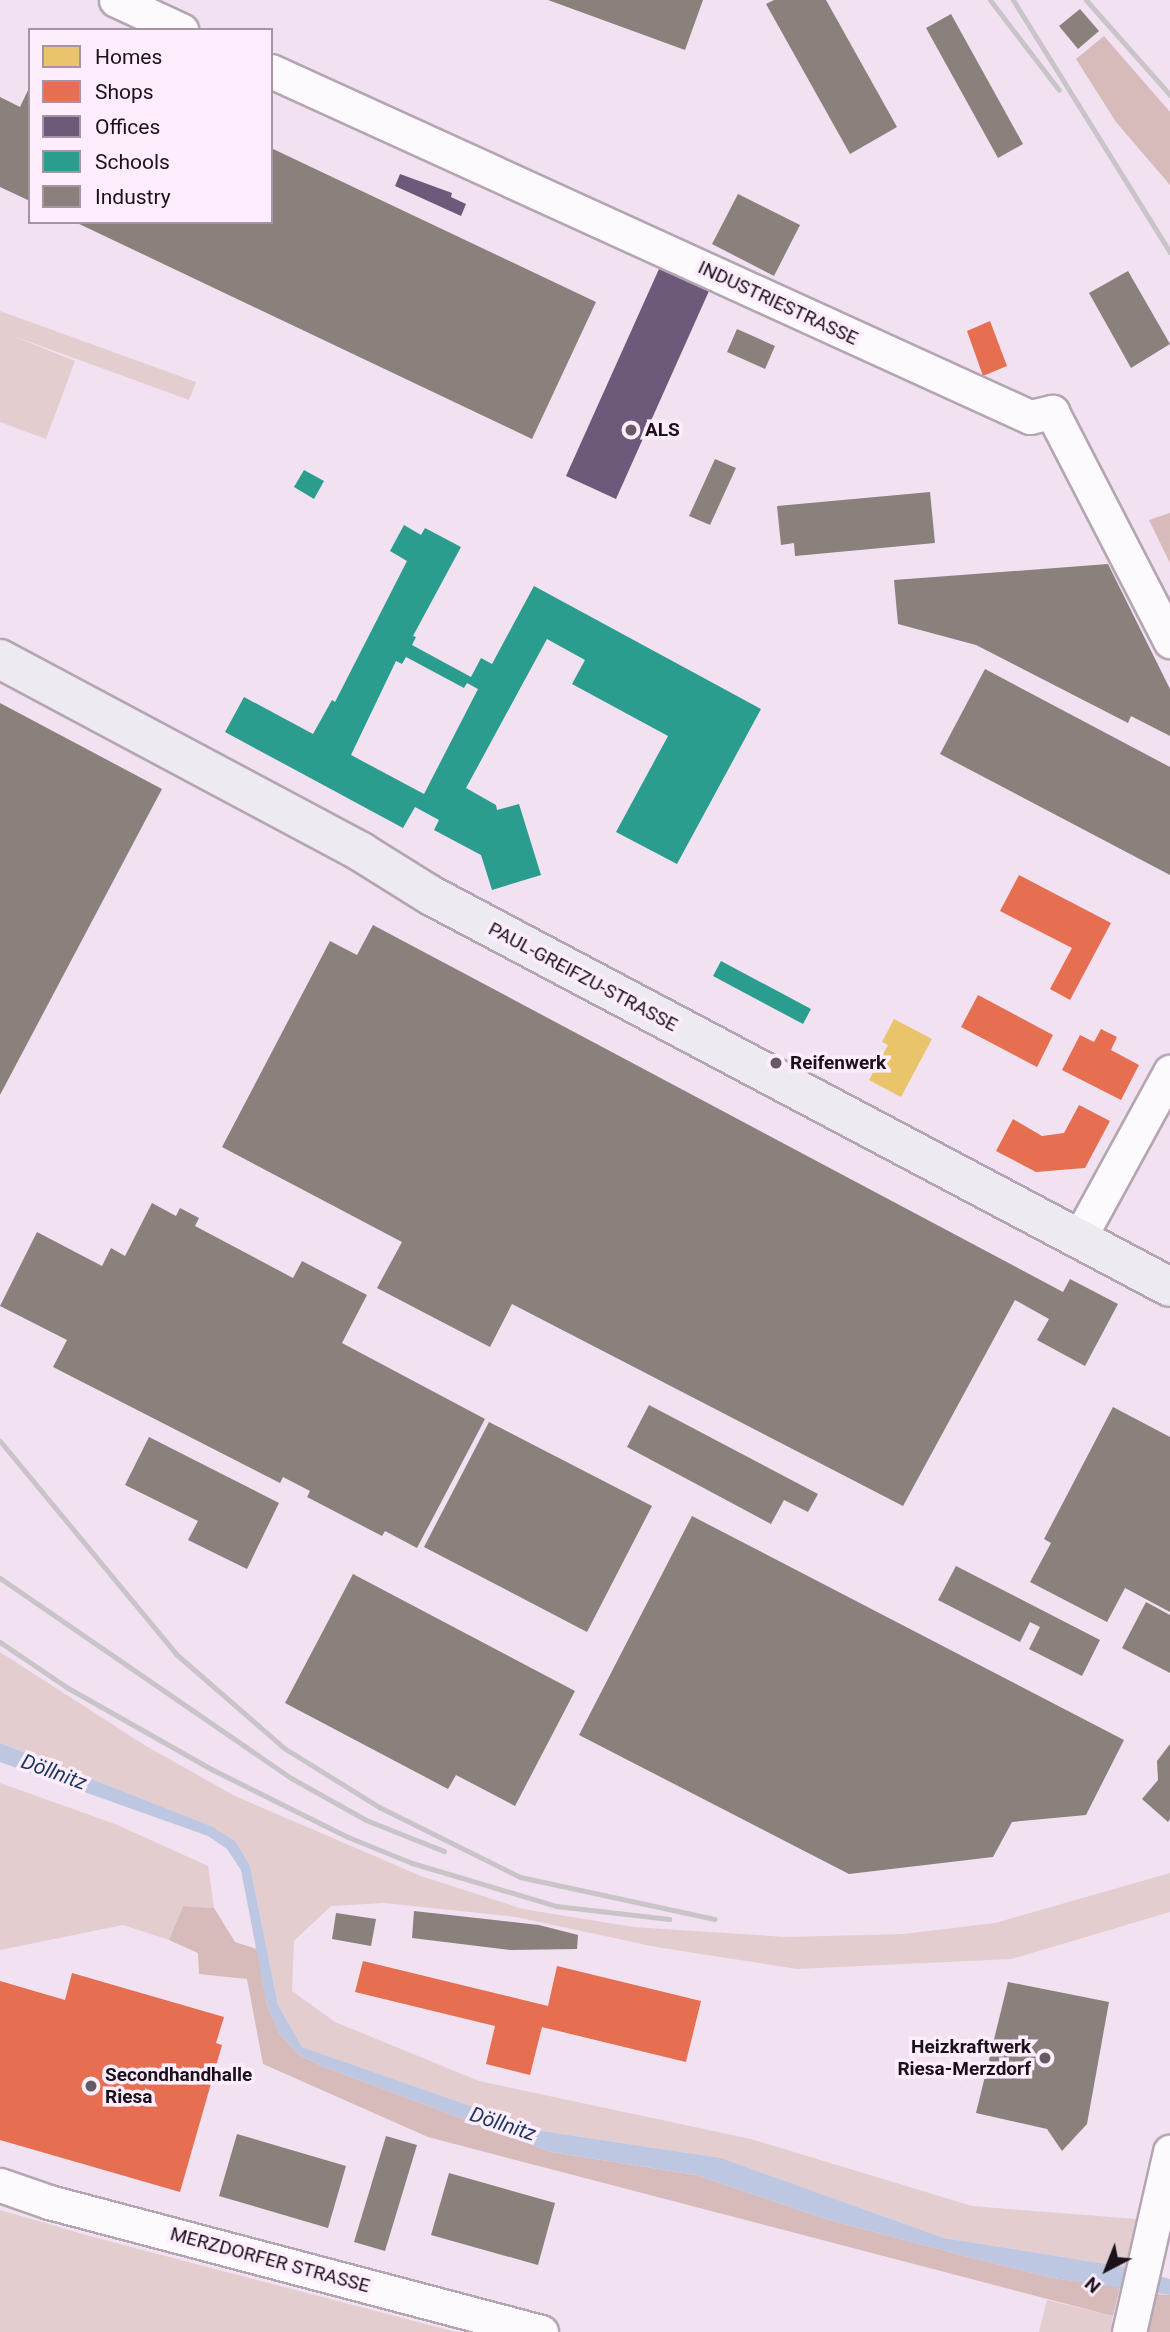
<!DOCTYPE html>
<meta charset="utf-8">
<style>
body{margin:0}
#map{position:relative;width:1170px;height:2332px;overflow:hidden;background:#f2e1f0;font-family:Roboto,sans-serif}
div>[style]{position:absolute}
.green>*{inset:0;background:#e3cdcf}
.forest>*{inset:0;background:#d7baba}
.water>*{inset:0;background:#bec7e1}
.homes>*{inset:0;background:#e9c46a}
.shops>*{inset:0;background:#e76f51}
.offices>*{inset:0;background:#6d597a}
.schools>*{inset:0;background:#2a9d8f}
.industry>*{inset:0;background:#8a817c}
.roads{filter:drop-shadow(2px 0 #b3a6b2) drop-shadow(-2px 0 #b3a6b2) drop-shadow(0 2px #b3a6b2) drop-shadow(0 -2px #b3a6b2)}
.minor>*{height:33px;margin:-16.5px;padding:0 16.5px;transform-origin:16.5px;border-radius:16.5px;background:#fdfafd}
.major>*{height:38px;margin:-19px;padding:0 19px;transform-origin:19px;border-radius:19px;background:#eeeaf2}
.rail>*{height:5px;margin:-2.5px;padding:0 2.5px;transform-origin:2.5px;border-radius:2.5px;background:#c8c4c8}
.dots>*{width:19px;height:19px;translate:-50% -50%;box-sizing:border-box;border:4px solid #feedfd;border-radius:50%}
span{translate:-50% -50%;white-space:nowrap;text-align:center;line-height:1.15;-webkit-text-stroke:7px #feedfd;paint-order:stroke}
.street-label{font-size:19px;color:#1a111a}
.poi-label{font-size:19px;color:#1a111a;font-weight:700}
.left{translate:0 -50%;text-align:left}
.right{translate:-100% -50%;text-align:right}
.water-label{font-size:21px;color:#1a365f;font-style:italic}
.legend{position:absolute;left:28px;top:28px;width:245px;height:196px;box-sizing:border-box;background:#feedfd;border:2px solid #a395a2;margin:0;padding:9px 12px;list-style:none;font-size:21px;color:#1a111a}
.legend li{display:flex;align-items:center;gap:14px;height:35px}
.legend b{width:35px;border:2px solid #a395a2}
.north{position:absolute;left:1072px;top:2234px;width:70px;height:70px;-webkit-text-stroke:5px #feedfd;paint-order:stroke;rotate:222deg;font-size:19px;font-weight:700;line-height:28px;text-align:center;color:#1a111a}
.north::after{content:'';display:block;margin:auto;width:24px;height:32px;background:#1a111a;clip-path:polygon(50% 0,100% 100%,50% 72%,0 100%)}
</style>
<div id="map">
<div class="green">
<div style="clip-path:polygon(0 311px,196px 382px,189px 400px,8px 334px,75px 361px,46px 439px,0 422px)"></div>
<div style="clip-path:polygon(0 1652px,146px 1746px,235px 1796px,421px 1876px,523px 1909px,633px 1927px,786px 1937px,903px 1934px,995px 1923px,1170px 1873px,1170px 1912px,1012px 1959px,797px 1969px,656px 1947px,516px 1917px,384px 1903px,331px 1906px,294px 1941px,292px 1991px,335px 2022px,479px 2081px,751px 2139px,972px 2206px,1136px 2219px,1125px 2267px,944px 2238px,721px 2158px,542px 2131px,302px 2047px,278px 2005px,250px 1866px,211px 1826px,0 1743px)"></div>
<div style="clip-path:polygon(0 1783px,115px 1824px,208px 1866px,214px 1908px,183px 1906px,169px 1940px,123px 1925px,0 1950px)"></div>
<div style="clip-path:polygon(0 2210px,93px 2237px,456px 2332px,0 2332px)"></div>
<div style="clip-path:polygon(1047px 2300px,1113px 2316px,1110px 2332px,1039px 2332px)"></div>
</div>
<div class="forest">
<div style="clip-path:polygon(1104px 36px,1170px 112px,1170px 185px,1116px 122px,1076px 59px)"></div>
<div style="clip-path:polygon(1170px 513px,1170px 563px,1149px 520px)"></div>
<div style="clip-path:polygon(183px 1906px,214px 1908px,235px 1942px,257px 1949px,267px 2005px,280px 2034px,298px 2054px,322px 2066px,551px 2152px,696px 2175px,826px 2219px,961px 2255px,1053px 2278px,1120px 2287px,1113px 2316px,428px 2137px,263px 2064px,247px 1979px,199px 1974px,198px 1953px,169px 1940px)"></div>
<div style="clip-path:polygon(1156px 2294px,1170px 2295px,1170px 2332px,1147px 2332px)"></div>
</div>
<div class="water">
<div style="clip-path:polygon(0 1743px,211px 1826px,235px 1841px,250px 1866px,278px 2005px,302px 2047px,542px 2131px,721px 2158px,944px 2238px,1125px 2267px,1170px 2279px,1170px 2295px,1053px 2278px,961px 2255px,826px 2219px,696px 2175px,551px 2152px,322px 2066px,298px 2054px,280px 2034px,267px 2005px,241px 1870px,227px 1849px,208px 1836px,0 1762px)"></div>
</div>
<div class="homes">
<div style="clip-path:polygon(894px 1019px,932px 1039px,901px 1097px,869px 1080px,888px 1045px,882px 1042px)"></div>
</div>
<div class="shops">
<div style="clip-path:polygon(990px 321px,1007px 366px,983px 376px,967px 331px)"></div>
<div style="clip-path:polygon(1019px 875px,1111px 923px,1070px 1000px,1050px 989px,1072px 948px,1000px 911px)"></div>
<div style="clip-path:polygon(978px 995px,1053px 1035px,1037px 1067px,961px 1027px)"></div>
<div style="clip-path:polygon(1101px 1029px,1117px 1037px,1111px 1050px,1139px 1065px,1121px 1100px,1062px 1070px,1080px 1035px,1094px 1042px)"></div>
<div style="clip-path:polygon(1079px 1105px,1110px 1121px,1085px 1168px,1036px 1172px,996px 1151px,1013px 1119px,1042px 1136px,1064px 1133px)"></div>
<div style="clip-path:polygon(363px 1961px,548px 2006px,557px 1966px,701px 2001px,686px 2062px,542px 2027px,530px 2075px,486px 2064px,495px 2026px,355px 1992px)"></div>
<div style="clip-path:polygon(72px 1973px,224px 2017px,216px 2043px,222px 2045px,180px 2192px,0 2140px,0 1981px,65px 2000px)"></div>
</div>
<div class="offices">
<div style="clip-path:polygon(400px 174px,452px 193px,451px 197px,466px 204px,461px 216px,395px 186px)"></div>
<div style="clip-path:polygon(659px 269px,709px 291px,616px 499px,566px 476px)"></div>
</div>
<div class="schools">
<div style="clip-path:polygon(304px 470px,324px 481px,314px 499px,294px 487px)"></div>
<div style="clip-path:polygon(evenodd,404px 525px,421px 535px,425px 528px,461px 547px,413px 636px,416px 637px,412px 645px,471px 677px,481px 658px,492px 664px,534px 586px,761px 709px,677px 864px,616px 832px,668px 736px,572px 684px,585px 660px,547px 639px,466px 788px,496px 805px,497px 810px,519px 804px,541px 875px,492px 890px,481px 855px,434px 830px,439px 820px,415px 807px,403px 828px,225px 732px,244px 697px,313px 734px,332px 700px,335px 702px,407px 561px,390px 551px,404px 525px,406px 657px,464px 688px,467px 683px,478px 689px,424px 794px,351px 755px,396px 661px,402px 664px,406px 657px)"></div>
<div style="clip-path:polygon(721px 961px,811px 1009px,803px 1024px,713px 976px)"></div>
</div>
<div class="industry">
<div style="clip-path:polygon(548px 0,703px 0,685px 50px)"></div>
<div style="clip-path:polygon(774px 0,826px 0,897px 127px,850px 154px,766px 4px)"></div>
<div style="clip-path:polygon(1080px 9px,1099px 31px,1078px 49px,1059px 26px)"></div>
<div style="clip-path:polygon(951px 14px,1023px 144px,998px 158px,926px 28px)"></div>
<div style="clip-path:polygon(30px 86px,30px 201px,0 187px,0 97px,20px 107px)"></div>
<div style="clip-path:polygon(271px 148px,596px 302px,532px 439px,75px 222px,271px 222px)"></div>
<div style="clip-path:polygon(738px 194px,800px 225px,774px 276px,712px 244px)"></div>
<div style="clip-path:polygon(1128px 271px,1170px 344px,1131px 368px,1089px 293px)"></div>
<div style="clip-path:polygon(737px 329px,775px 346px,765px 369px,727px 352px)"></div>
<div style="clip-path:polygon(715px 459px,736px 468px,710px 525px,689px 516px)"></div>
<div style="clip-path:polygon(930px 492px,935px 543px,795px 556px,794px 543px,781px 545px,777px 506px)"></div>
<div style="clip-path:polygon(1108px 564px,1170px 689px,1170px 736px,1131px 716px,1128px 723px,976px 645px,898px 624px,894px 580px)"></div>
<div style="clip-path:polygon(985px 669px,1170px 767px,1170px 875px,940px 754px)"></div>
<div style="clip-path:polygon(0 703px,162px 789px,0 1095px)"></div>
<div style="clip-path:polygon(373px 925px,1063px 1292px,1070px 1279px,1118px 1304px,1085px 1366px,1037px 1340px,1049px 1319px,1015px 1300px,903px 1506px,512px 1304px,490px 1347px,377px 1288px,402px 1242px,222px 1147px,330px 941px,357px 955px)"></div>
<div style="clip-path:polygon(152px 1203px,176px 1216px,180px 1208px,199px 1218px,195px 1226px,293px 1278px,302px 1261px,367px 1295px,342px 1343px,485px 1419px,417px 1548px,385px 1531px,382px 1536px,307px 1497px,310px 1491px,283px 1477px,280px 1483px,53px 1367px,67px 1340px,0 1306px,37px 1232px,102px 1266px,111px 1248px,125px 1256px)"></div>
<div style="clip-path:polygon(649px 1405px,818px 1494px,808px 1512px,784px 1500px,771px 1524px,627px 1447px)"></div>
<div style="clip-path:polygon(1113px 1407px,1170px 1437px,1170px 1612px,1125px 1588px,1107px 1622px,1030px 1582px,1051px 1543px,1044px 1539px)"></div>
<div style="clip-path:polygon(489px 1422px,652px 1506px,587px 1632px,424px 1547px)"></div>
<div style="clip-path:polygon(149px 1437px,279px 1503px,247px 1569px,188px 1540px,198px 1521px,125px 1485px)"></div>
<div style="clip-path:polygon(692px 1516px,1124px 1740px,1086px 1815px,1012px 1822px,993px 1857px,849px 1874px,579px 1735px)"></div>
<div style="clip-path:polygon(956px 1566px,1100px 1640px,1082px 1676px,1029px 1649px,1040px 1627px,1030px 1622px,1020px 1642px,938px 1600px)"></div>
<div style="clip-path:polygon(353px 1574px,575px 1691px,515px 1806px,456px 1775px,448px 1789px,285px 1703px)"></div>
<div style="clip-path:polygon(1146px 1602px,1170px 1615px,1170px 1673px,1122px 1648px)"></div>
<div style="clip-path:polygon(1170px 1744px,1170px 1819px,1168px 1822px,1142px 1799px,1158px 1780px,1157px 1761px)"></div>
<div style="clip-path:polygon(414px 1911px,539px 1925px,578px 1935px,577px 1949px,511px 1950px,412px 1938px)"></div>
<div style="clip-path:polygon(336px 1913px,376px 1919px,371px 1946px,332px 1939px)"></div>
<div style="clip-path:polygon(1008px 1982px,1109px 2002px,1087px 2124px,1062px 2151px,1047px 2129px,976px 2113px)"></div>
<div style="clip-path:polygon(237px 2134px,346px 2166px,328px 2228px,219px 2196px)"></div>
<div style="clip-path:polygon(386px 2136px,417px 2145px,385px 2251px,354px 2242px)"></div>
<div style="clip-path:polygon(449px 2173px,555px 2203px,538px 2265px,431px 2235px)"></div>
</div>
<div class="roads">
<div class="minor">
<div style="left:116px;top:0;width:72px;rotate:24.8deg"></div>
<div style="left:271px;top:71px;width:834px;rotate:24.51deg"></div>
<div style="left:1030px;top:417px;width:23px;rotate:-13deg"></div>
<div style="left:1052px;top:412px;width:258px;rotate:62.7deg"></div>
<div style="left:1078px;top:1240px;width:192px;rotate:-61.3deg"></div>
<div style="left:0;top:2185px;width:52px;rotate:19.1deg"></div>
<div style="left:49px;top:2202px;width:509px;rotate:14.8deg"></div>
<div style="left:1129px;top:2332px;width:185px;rotate:-77.2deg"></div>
</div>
<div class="major">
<div style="left:0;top:659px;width:409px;rotate:28.1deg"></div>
<div style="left:361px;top:852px;width:81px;rotate:31.9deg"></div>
<div style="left:430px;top:895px;width:837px;rotate:27.91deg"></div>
</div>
</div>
<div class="rail">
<div style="left:990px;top:0;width:113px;rotate:52.5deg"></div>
<div style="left:1013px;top:0;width:297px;rotate:58.1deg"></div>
<div style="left:1086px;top:0;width:127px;rotate:48.5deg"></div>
<div style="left:0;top:1441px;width:276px;rotate:50.4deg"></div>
<div style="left:176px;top:1654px;width:143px;rotate:41deg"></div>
<div style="left:284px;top:1748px;width:112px;rotate:31.8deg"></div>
<div style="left:379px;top:1807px;width:157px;rotate:26.4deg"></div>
<div style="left:520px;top:1877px;width:199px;rotate:12.2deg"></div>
<div style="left:0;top:1578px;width:353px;rotate:34.5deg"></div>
<div style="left:291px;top:1778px;width:86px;rotate:29.2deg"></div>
<div style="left:366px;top:1820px;width:84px;rotate:21.7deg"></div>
<div style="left:0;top:1642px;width:82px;rotate:34.1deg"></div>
<div style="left:68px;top:1688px;width:167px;rotate:29.5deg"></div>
<div style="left:213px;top:1770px;width:151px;rotate:26.4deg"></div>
<div style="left:348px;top:1837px;width:69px;rotate:22.1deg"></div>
<div style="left:412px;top:1863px;width:150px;rotate:16.6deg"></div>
<div style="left:556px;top:1906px;width:114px;rotate:6.6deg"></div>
</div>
<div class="dots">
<div style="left:631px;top:430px;background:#665a65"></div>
<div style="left:776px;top:1063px;background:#665a65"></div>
<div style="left:1045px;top:2058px;background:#665a65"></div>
<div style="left:91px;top:2086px;background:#665a65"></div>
</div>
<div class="street-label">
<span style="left:778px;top:303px;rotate:25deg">INDUSTRIESTRASSE</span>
<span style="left:583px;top:977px;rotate:28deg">PAUL-GREIFZU-STRASSE</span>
<span style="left:270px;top:2260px;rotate:15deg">MERZDORFER STRASSE</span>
</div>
<div class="poi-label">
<span class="left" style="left:645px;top:430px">ALS</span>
<span class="left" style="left:790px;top:1063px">Reifenwerk</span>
<span class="right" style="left:1031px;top:2058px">Heizkraftwerk<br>Riesa-Merzdorf</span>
<span class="left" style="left:105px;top:2086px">Secondhandhalle<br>Riesa</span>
</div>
<div class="water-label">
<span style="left:54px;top:1772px;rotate:20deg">Döllnitz</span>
<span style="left:503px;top:2124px;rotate:18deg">Döllnitz</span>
</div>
<ul class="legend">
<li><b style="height:19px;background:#e9c46a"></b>Homes</li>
<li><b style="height:19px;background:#e76f51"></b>Shops</li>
<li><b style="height:19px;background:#6d597a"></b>Offices</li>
<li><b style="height:19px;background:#2a9d8f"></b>Schools</li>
<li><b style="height:19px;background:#8a817c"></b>Industry</li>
</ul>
<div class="north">N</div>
</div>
